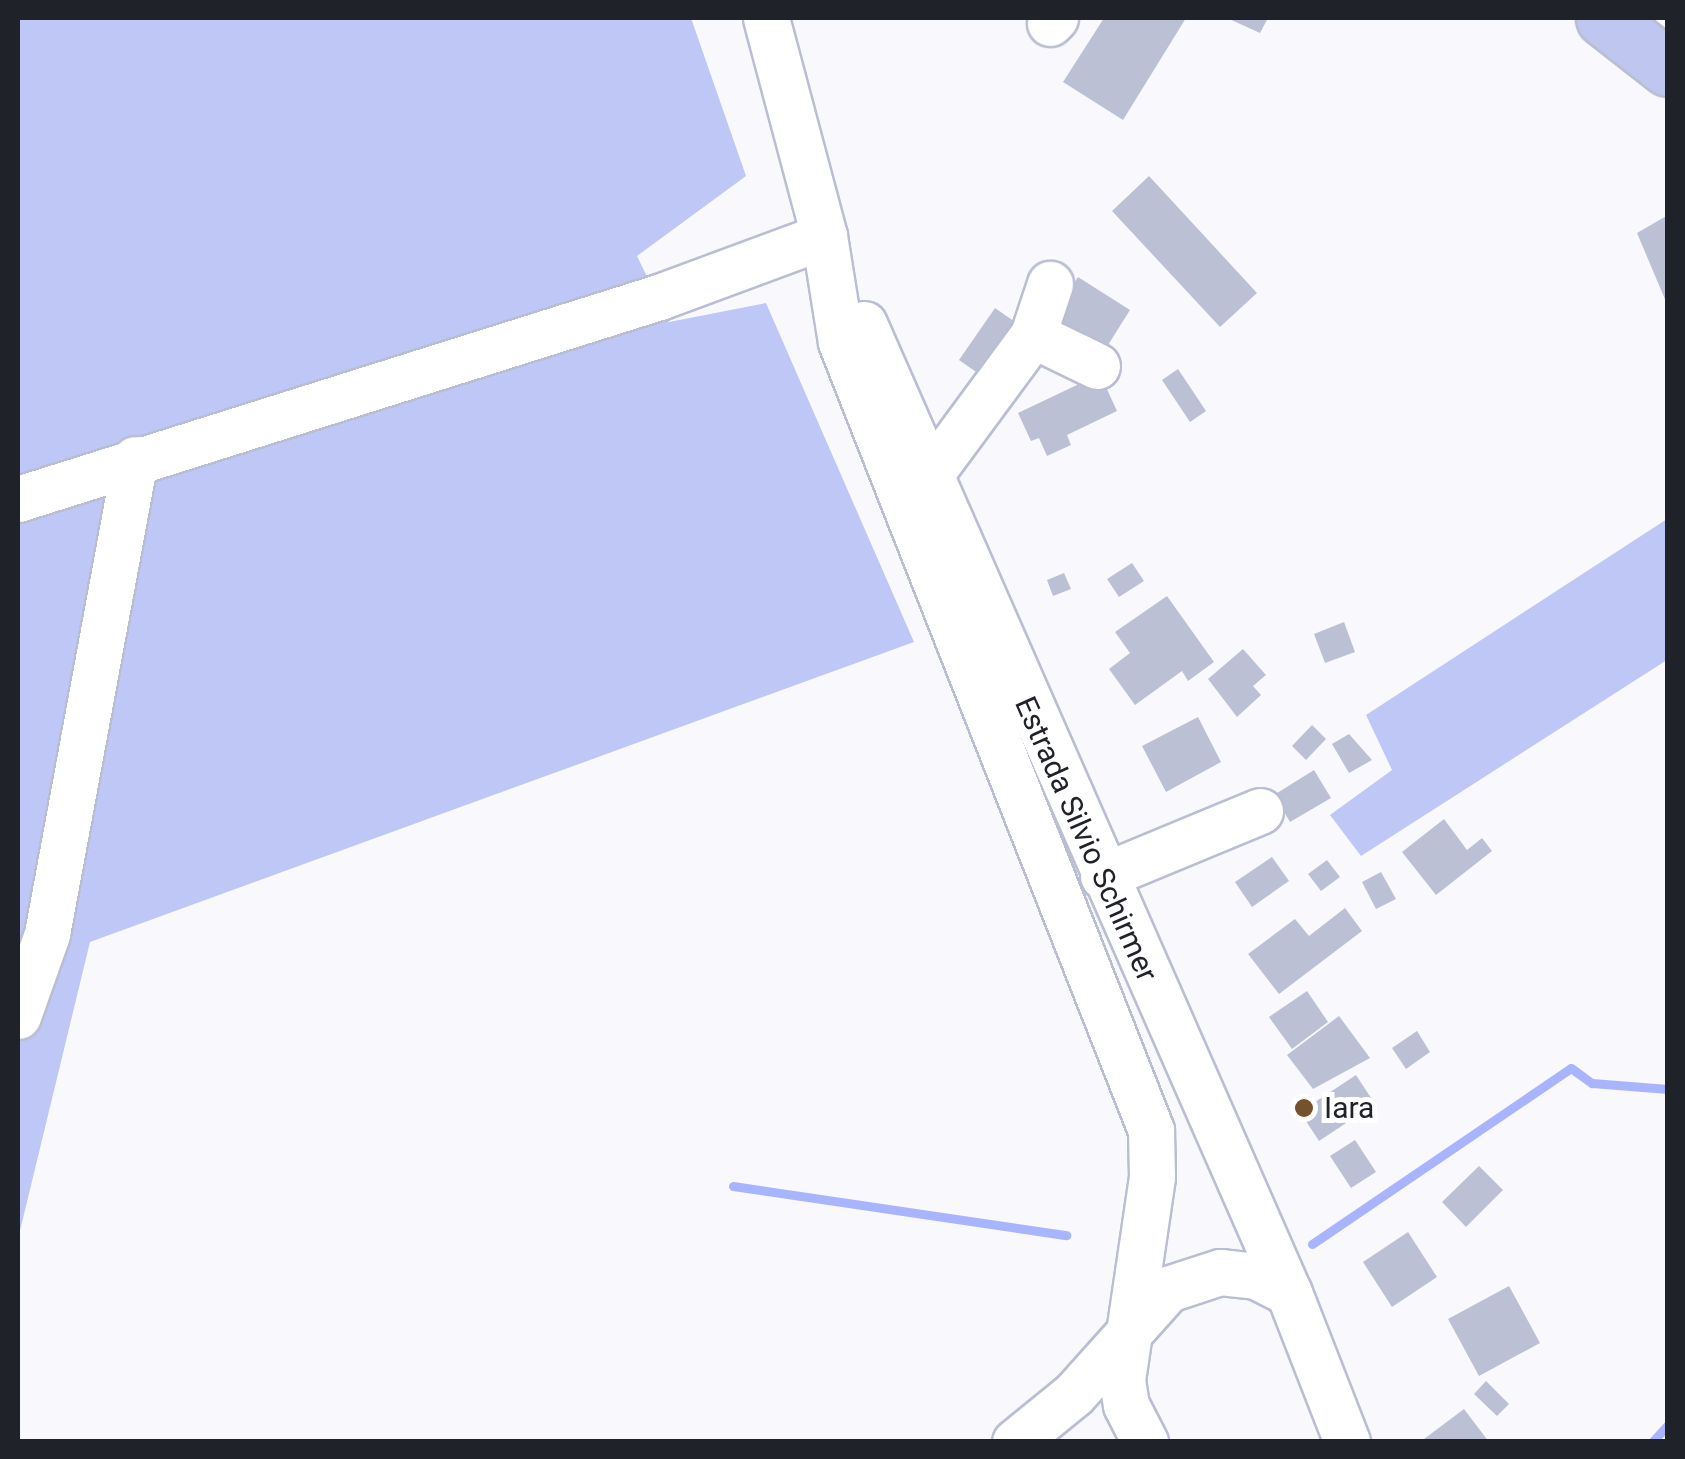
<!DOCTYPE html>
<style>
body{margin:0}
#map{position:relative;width:1685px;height:1459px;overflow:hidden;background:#f8f8fd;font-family:Roboto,sans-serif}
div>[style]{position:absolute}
.green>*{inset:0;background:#bfc7f7}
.stream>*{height:9px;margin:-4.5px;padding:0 4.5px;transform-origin:4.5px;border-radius:4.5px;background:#a9b4fe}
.building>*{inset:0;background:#bcc0d4}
.roads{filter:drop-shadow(2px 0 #babed3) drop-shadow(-2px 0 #babed3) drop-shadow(0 2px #babed3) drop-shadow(0 -2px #babed3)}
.minor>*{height:45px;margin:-22.5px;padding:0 22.5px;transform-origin:22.5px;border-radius:22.5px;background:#fff}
.highway>*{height:55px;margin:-27.5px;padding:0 27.5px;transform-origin:27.5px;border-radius:27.5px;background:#bfc7f0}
.dots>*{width:28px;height:28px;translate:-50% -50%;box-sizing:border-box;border:5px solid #fff;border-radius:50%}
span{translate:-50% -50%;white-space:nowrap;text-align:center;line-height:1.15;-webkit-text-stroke:10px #fff;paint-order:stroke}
.street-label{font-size:30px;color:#20222a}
.poi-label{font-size:30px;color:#20222a}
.left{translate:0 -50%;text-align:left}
.frame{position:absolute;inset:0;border:20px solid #20222a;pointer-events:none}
</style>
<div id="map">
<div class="green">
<div style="clip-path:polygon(18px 18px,691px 18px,746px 176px,637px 256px,669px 322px,766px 303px,914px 642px,90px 942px,18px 1239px)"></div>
<div style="clip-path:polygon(1667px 519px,1667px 660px,1361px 856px,1330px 815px,1392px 770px,1366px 715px)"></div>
</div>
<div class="stream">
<div style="left:733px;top:1186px;width:337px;rotate:8.4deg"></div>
<div style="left:1312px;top:1244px;width:313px;rotate:-34.2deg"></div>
<div style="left:1571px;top:1068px;width:26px;rotate:36deg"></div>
<div style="left:1592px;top:1083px;width:76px;rotate:4.5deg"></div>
<div style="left:1652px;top:1442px;width:23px;rotate:-47deg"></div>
</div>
<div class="building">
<div style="clip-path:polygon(1104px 18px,1186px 18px,1123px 120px,1063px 82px)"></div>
<div style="clip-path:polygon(1227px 18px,1268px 18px,1260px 33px)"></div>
<div style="clip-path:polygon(1149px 176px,1257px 293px,1220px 327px,1112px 211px)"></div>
<div style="clip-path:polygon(1668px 215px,1668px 304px,1667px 304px,1637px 233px)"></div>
<div style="clip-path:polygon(1078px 277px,1130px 310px,1103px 353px,1050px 320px)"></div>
<div style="clip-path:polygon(995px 308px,1028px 331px,992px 383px,959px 360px)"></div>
<div style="clip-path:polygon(1178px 369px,1206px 411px,1190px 422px,1162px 380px)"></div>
<div style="clip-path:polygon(1100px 374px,1117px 411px,1067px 435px,1071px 445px,1047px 456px,1039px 438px,1031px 441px,1018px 413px)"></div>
<div style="clip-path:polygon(1132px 563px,1144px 581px,1119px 597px,1107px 579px)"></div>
<div style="clip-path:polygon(1064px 573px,1071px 589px,1053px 596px,1047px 580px)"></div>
<div style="clip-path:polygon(1167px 596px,1214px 662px,1188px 681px,1182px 671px,1135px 705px,1109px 669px,1130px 653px,1115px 632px)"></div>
<div style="clip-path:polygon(1344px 622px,1355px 652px,1325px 663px,1314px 634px)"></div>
<div style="clip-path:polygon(1243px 649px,1266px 675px,1253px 686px,1261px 695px,1237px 717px,1208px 679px)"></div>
<div style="clip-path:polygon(1198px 717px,1221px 762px,1166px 792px,1142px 746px)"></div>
<div style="clip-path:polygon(1312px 725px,1326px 739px,1306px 760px,1292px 746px)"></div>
<div style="clip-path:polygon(1349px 734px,1372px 760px,1349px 773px,1332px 744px)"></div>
<div style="clip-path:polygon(1314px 770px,1331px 798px,1290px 822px,1274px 795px)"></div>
<div style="clip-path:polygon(1444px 819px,1467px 850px,1482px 838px,1492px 851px,1436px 895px,1402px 852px)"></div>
<div style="clip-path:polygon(1272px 857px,1289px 881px,1252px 907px,1235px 882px)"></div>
<div style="clip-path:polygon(1327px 860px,1340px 877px,1321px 891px,1308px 874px)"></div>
<div style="clip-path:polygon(1381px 872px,1396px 899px,1376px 909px,1362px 882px)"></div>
<div style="clip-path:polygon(1345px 908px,1362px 931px,1279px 994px,1248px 954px,1295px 919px,1309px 936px)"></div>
<div style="clip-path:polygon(1307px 991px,1328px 1022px,1292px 1049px,1269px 1017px)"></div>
<div style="clip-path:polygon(1339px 1016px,1370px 1058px,1313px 1089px,1287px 1055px)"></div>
<div style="clip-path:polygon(1417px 1031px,1430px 1052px,1406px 1069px,1392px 1048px)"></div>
<div style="clip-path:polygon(1356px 1075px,1375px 1104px,1319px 1141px,1300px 1112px)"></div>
<div style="clip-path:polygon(1355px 1140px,1376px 1172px,1351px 1188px,1330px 1156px)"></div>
<div style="clip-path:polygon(1479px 1166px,1503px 1190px,1466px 1227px,1442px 1202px)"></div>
<div style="clip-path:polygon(1408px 1232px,1437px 1277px,1392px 1307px,1363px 1262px)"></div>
<div style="clip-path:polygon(1509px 1286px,1540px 1343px,1479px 1376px,1448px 1319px)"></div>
<div style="clip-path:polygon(1486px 1381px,1509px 1404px,1497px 1416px,1474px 1394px)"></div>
<div style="clip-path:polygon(1464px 1409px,1489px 1442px,1426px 1442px,1424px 1439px)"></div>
</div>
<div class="roads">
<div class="minor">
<div style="left:766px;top:18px;width:226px;rotate:75.1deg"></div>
<div style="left:824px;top:236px;width:107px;rotate:80.9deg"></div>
<div style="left:841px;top:342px;width:847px;rotate:68.53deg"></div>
<div style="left:1151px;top:1130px;width:47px;rotate:88.8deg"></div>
<div style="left:1152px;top:1177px;width:205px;rotate:98.4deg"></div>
<div style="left:1122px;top:1380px;width:25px;rotate:81deg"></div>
<div style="left:1126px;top:1405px;width:42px;rotate:62.8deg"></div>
<div style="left:1050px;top:23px;width:7px;rotate:-45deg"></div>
<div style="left:864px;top:324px;width:1058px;rotate:66.32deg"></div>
<div style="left:1289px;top:1293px;width:160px;rotate:68.7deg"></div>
<div style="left:1033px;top:335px;width:71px;rotate:25.8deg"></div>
<div style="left:929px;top:476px;width:175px;rotate:-53.6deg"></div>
<div style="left:1033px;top:335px;width:54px;rotate:-71.6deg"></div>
<div style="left:18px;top:499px;width:672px;rotate:-17.49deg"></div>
<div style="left:659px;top:297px;width:176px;rotate:-20.3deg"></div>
<div style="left:1103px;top:876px;width:170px;rotate:-22.5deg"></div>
<div style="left:18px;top:1016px;width:87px;rotate:-70.5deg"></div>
<div style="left:47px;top:934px;width:483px;rotate:-79.5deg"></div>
<div style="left:1015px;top:1442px;width:76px;rotate:-39.1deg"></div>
<div style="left:1074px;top:1394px;width:141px;rotate:-48.2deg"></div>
<div style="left:1168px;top:1289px;width:55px;rotate:-18.1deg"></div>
<div style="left:1220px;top:1272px;width:36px;rotate:6deg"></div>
<div style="left:1256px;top:1276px;width:37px;rotate:27deg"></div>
</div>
<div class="highway">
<div style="left:1604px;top:18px;width:81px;rotate:38deg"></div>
</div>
</div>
<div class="dots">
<div style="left:1304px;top:1108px;background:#75522b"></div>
</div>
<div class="street-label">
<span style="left:1086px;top:839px;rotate:66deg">Estrada Silvio Schirmer</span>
</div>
<div class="poi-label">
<span class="left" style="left:1324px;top:1108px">Iara</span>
</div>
<div class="frame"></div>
</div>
